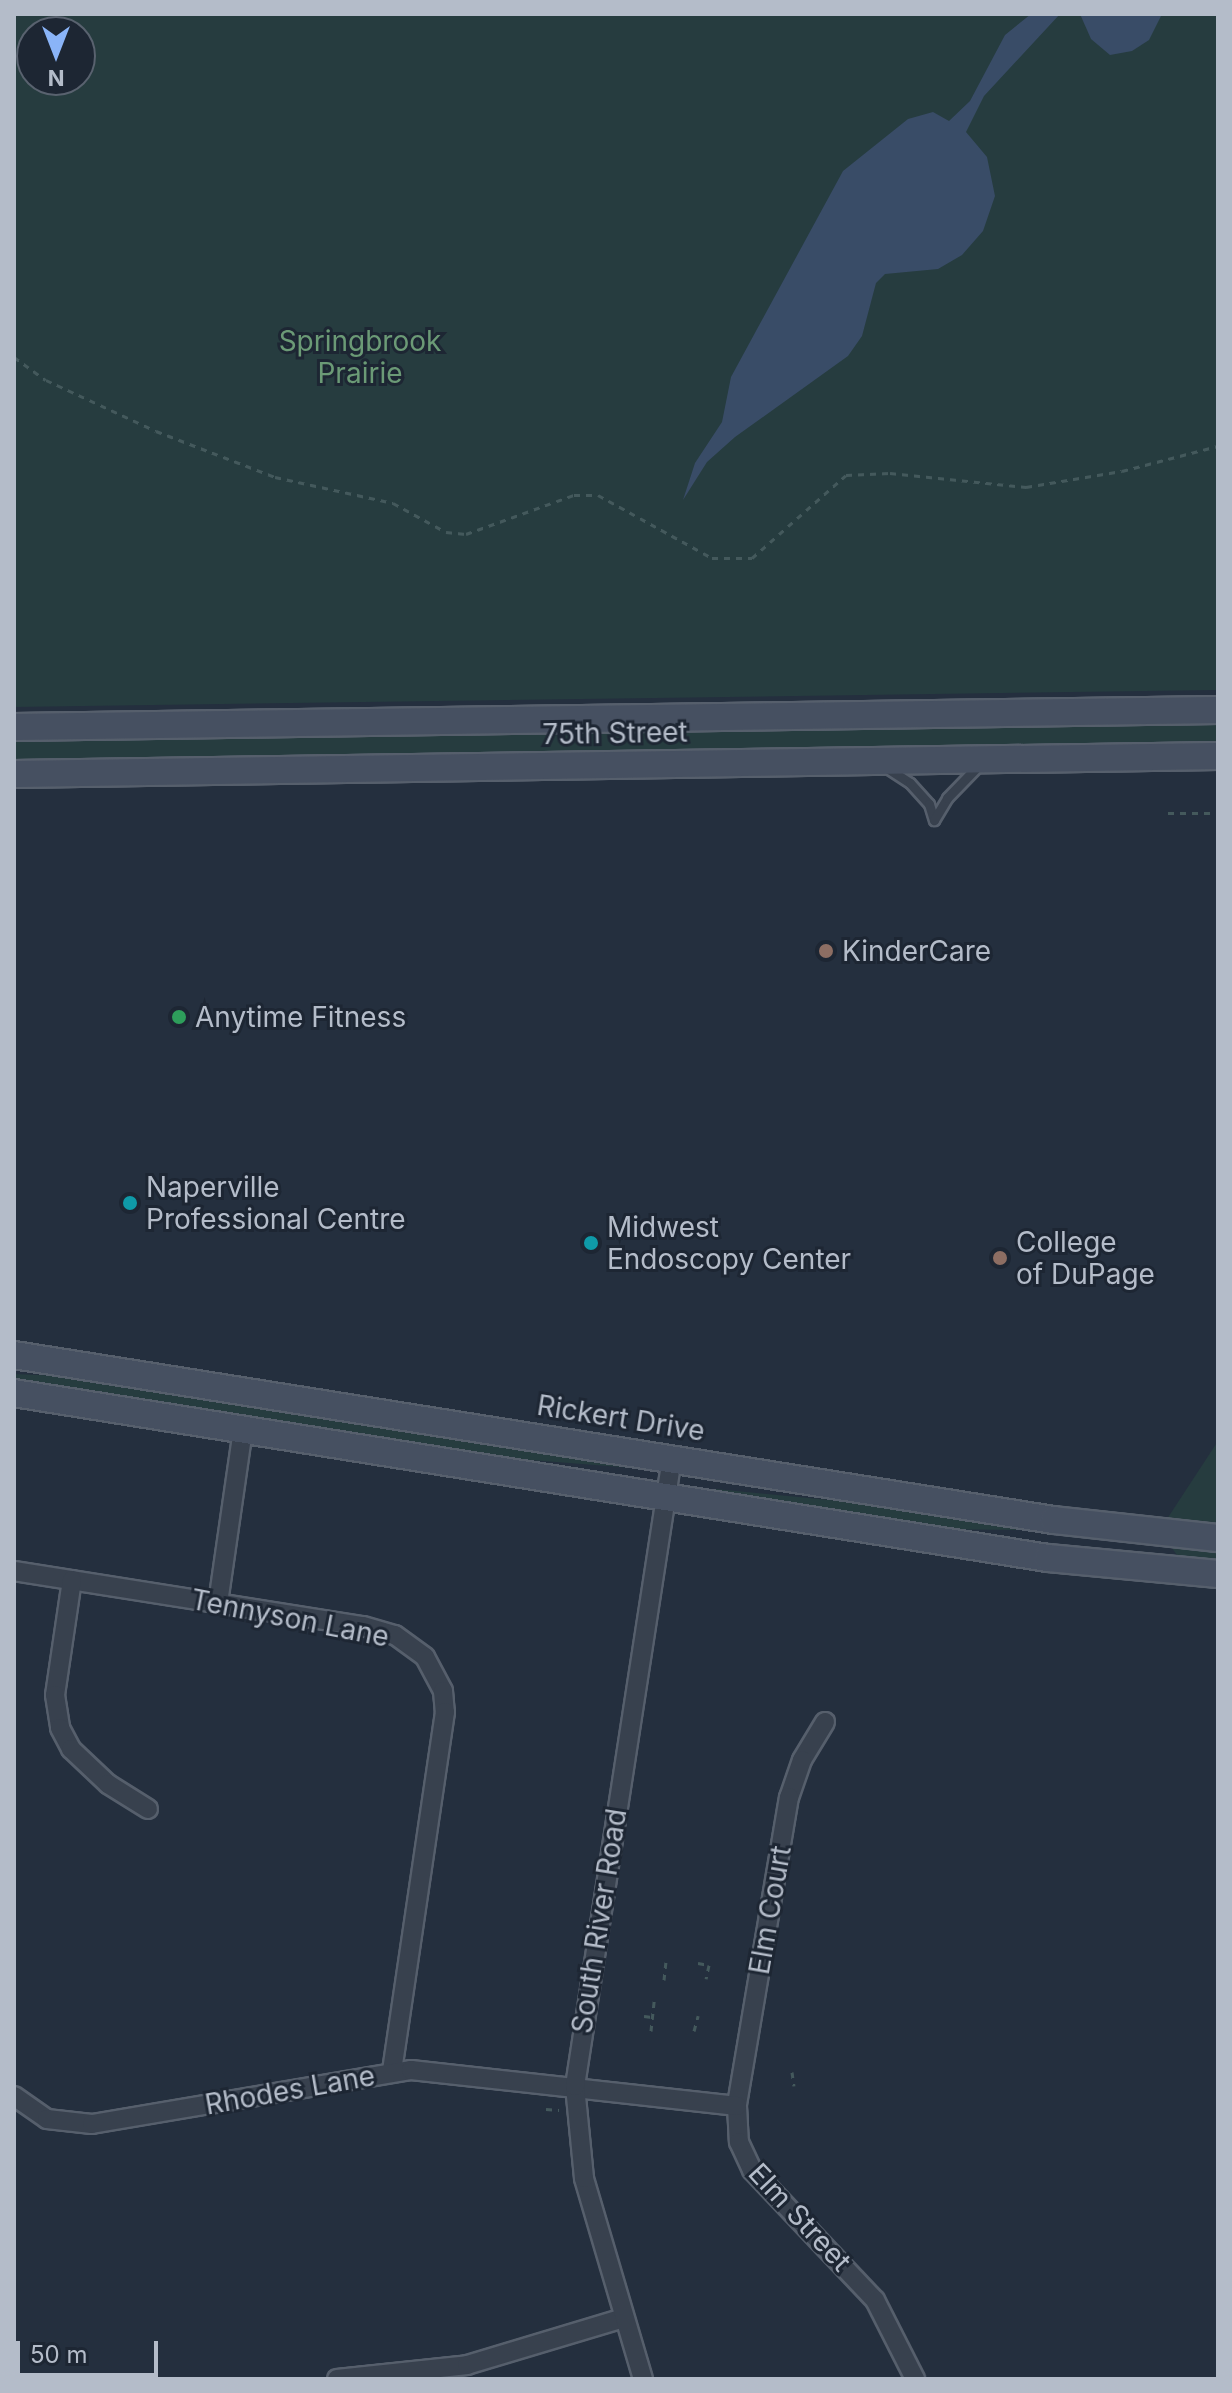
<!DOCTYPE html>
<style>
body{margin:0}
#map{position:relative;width:1232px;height:2393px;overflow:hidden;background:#242f3e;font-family:Inter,sans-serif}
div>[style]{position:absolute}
.green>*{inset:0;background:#263c3f}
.water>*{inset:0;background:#394c67}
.path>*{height:3px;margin-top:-1.5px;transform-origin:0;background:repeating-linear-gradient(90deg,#44595c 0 6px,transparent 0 12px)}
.roads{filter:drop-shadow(2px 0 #565f6c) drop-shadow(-2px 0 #565f6c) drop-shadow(0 2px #565f6c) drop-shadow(0 -2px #565f6c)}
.lane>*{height:9px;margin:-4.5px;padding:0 4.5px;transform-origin:4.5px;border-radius:4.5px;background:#38414e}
.street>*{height:18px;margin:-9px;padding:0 9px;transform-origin:9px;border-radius:9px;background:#38414e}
.secondary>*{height:26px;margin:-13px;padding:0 13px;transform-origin:13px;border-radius:13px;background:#465061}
.dots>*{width:22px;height:22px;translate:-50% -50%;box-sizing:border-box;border:4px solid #1d2633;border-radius:50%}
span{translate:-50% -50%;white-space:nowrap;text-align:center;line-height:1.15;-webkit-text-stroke:6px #1d2633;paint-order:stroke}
.park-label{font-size:28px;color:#6b9a76}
.street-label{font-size:28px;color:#b4bcc9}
.poi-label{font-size:28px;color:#b4bcc9}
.left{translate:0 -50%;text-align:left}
.frame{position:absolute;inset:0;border:16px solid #b4bcc9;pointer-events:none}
.north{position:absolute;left:16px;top:16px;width:80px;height:80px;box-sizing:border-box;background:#1d2633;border:2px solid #59626f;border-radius:50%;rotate:180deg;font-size:22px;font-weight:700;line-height:32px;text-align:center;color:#b4bcc9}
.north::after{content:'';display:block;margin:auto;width:28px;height:36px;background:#8ab4f8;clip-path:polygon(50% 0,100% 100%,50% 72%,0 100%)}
.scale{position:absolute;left:16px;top:2341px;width:142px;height:36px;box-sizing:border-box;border:4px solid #b4bcc9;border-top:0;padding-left:10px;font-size:24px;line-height:28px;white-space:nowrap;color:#b4bcc9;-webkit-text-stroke:6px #1d2633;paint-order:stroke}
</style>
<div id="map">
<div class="green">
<div style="clip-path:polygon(evenodd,14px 14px,1218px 14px,1218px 690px,14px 707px,14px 14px,32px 32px,80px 32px,80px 80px,32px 80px,32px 32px)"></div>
<div style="clip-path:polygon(1218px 721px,1218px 746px,14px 764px,14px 741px,63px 738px)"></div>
<div style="clip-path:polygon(14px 1374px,87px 1377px,633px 1468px,465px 1455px,14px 1383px)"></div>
<div style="clip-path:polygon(1218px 1441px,1218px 1525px,1165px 1522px)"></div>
<div style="clip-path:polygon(716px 1489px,871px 1504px,1030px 1530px,929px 1529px,712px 1493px)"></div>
<div style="clip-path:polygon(1172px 1548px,1218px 1551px,1218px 1565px,1179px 1558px)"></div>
</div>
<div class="water">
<div style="clip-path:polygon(1031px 14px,1060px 14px,984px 96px,966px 132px,987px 157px,995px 196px,983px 231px,962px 255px,938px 269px,885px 274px,876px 283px,862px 336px,848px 356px,735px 437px,707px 462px,683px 500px,695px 463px,722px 422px,731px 377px,843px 171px,908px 119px,933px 112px,949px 121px,970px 101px,1005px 35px)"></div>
<div style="clip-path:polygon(1080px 14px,1162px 14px,1149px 40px,1132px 51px,1110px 55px,1091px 39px)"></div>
</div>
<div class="path">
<div style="left:14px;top:357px;width:39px;rotate:36deg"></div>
<div style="left:46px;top:380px;width:121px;rotate:24.9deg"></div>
<div style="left:156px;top:431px;width:128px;rotate:21.1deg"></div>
<div style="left:275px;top:477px;width:121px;rotate:12.4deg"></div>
<div style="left:393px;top:503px;width:60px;rotate:28.7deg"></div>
<div style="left:446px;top:532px;width:20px;rotate:6deg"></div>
<div style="left:466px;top:534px;width:115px;rotate:-19.9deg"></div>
<div style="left:574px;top:495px;width:24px"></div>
<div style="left:598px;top:495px;width:130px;rotate:28.9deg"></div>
<div style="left:712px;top:558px;width:40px"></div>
<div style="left:752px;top:558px;width:125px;rotate:-41.4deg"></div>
<div style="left:846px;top:475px;width:44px;rotate:-2.6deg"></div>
<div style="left:890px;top:473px;width:137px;rotate:5.9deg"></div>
<div style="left:1026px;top:487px;width:97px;rotate:-9.5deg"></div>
<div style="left:1122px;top:471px;width:99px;rotate:-14.6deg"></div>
<div style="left:1168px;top:813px;width:50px"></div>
<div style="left:698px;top:1963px;width:11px;rotate:10deg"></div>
<div style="left:709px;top:1965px;width:14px;rotate:102deg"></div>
<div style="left:664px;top:1980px;width:18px;rotate:-84deg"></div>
<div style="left:644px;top:2016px;width:8px;rotate:7deg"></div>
<div style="left:651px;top:2031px;width:30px;rotate:-84deg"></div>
<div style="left:694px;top:2031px;width:16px;rotate:-75deg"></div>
<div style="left:792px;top:2072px;width:14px;rotate:82deg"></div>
<div style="left:546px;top:2109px;width:13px;rotate:4deg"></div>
</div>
<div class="roads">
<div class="lane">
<div style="left:887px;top:768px;width:27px;rotate:33deg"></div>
<div style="left:910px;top:783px;width:28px;rotate:48deg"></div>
<div style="left:929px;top:804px;width:17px;rotate:73deg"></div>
<div style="left:934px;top:820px;width:26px;rotate:-59deg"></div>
<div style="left:947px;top:798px;width:47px;rotate:-45.9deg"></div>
</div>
<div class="street">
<div style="left:14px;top:1571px;width:353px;rotate:9deg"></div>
<div style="left:363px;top:1626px;width:33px;rotate:16deg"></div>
<div style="left:395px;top:1635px;width:37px;rotate:36deg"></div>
<div style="left:425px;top:1657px;width:38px;rotate:62deg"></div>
<div style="left:443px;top:1691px;width:21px;rotate:85deg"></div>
<div style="left:445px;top:1712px;width:364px;rotate:98.4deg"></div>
<div style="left:72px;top:1580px;width:116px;rotate:98.4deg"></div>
<div style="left:55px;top:1695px;width:33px;rotate:81deg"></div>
<div style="left:60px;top:1728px;width:24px;rotate:62deg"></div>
<div style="left:71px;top:1749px;width:51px;rotate:43.4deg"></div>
<div style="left:108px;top:1784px;width:47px;rotate:32deg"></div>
<div style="left:218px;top:1603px;width:176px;rotate:-81.8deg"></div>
<div style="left:825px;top:1722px;width:44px;rotate:121.2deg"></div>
<div style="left:802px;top:1760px;width:39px;rotate:109deg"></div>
<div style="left:789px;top:1797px;width:313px;rotate:99.6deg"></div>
<div style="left:737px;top:2106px;width:36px;rotate:87deg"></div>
<div style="left:739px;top:2142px;width:31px;rotate:65deg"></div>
<div style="left:752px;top:2170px;width:179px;rotate:46.6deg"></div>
<div style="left:875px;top:2300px;width:89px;rotate:63.1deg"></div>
<div style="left:14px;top:2096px;width:40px;rotate:34.9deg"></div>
<div style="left:47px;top:2119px;width:45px;rotate:6.3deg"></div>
<div style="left:92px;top:2124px;width:324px;rotate:-9.6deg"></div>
<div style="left:411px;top:2070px;width:328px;rotate:6.3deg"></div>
<div style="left:337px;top:2379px;width:131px;rotate:-6.1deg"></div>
<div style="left:467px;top:2365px;width:164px;rotate:-16.7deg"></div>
<div style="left:643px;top:2379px;width:209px;rotate:-106.4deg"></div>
<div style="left:584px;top:2178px;width:92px;rotate:-95.6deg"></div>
<div style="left:575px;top:2086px;width:635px;rotate:-81.22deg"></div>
</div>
<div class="secondary">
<div style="left:14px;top:727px;width:1204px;rotate:-0.81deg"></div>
<div style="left:14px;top:774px;width:1204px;rotate:-0.86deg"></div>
<div style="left:14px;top:1355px;width:1053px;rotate:9.02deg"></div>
<div style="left:1054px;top:1520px;width:165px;rotate:6.3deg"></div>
<div style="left:14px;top:1393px;width:1047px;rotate:9.07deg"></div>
<div style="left:1048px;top:1558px;width:171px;rotate:5.4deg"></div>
</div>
</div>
<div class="dots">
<div style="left:826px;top:951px;background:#8d6e63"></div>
<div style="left:179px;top:1017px;background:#2e9e5b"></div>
<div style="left:130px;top:1203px;background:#0f9aa8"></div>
<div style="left:591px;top:1243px;background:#0f9aa8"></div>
<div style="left:1000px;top:1258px;background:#8d6e63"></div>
</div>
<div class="park-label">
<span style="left:360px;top:357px">Springbrook<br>Prairie</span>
</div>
<div class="street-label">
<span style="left:615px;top:733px;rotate:-1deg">75th Street</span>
<span style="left:621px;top:1418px;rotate:9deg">Rickert Drive</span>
<span style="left:290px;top:1618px;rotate:11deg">Tennyson Lane</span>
<span style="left:770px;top:1910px;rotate:-80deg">Elm Court</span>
<span style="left:599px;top:1921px;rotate:-81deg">South River Road</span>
<span style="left:290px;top:2090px;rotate:-10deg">Rhodes Lane</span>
<span style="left:800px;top:2217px;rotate:47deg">Elm Street</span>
</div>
<div class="poi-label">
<span class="left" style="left:842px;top:951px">KinderCare</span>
<span class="left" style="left:195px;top:1017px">Anytime Fitness</span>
<span class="left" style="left:146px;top:1203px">Naperville<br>Professional Centre</span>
<span class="left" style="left:607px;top:1243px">Midwest<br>Endoscopy Center</span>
<span class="left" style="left:1016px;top:1258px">College<br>of DuPage</span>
</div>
<div class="frame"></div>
<div class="north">N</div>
<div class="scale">50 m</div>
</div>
